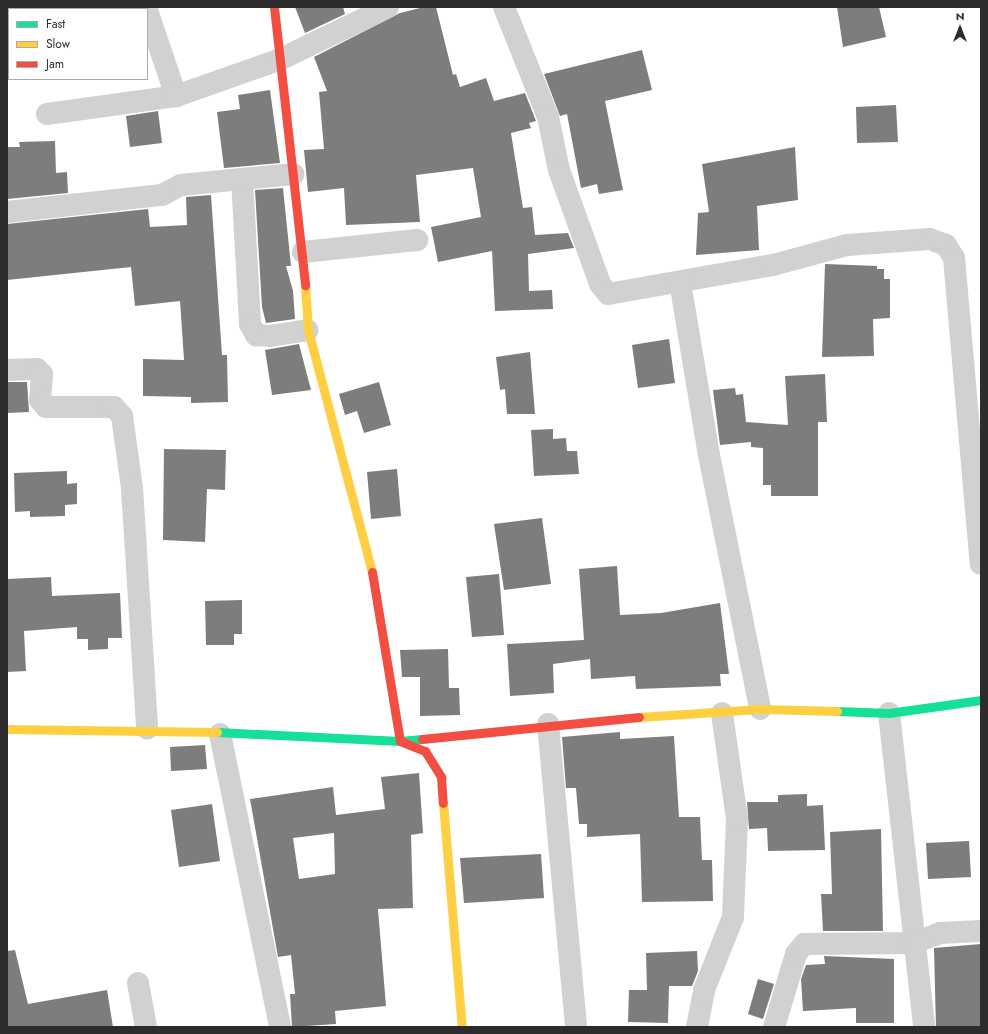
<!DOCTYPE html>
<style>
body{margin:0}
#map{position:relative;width:988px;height:1034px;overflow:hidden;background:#fff;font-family:Jost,sans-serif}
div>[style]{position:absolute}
.building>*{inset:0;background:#7d7d7d}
.street>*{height:22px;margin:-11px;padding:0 11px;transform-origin:11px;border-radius:11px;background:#d1d1d1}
.fast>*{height:9px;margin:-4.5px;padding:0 4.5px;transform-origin:4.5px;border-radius:4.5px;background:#16e098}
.slow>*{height:9px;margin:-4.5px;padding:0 4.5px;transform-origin:4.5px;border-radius:4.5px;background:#ffcf43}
.jam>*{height:9px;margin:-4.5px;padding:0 4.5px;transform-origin:4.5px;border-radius:4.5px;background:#f24e42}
span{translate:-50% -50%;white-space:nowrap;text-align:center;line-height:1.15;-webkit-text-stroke:4px #fff;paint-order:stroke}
.frame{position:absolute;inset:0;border:8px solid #2c2c2c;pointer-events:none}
.legend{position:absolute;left:8px;top:8px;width:140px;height:72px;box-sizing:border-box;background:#fff;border:1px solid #ababab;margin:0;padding:5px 7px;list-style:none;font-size:12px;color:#2c2c2c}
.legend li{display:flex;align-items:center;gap:8px;height:20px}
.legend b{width:20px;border:1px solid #ababab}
.north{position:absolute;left:940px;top:8px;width:40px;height:40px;-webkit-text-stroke:3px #fff;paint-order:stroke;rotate:0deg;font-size:11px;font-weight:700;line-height:16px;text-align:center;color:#2c2c2c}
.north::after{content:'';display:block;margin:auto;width:14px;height:18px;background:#2c2c2c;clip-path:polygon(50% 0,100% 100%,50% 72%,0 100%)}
</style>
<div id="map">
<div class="building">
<div style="clip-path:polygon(295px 7px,343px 7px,345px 14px,305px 33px)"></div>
<div style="clip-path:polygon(424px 7px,436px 7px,453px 75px,456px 74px,460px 87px,486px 78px,494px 101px,525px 93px,536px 121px,529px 123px,531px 128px,511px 133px,523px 208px,532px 207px,535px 235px,568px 233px,574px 248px,528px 254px,529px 291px,552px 290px,553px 309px,495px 311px,492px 251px,438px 262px,431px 227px,481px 217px,473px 168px,416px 175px,420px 222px,346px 225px,344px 188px,308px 192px,304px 150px,324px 149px,319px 92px,327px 91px,314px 57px,400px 13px)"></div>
<div style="clip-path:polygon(837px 7px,879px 7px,886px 37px,843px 47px)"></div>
<div style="clip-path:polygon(642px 50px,652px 90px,605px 101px,623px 190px,599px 194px,597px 184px,581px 188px,567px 114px,560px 116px,544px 74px)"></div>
<div style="clip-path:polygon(270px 90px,280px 163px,224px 168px,217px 112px,240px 109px,238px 95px)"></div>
<div style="clip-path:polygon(896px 105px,898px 142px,857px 143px,856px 107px)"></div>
<div style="clip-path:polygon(158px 111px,162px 143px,130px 147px,126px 116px)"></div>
<div style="clip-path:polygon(55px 141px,56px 173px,67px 172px,68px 193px,7px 199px,7px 147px,20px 147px,19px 142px)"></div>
<div style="clip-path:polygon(795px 147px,798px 200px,757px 206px,759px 250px,696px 255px,698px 213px,709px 212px,702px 164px)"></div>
<div style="clip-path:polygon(283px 188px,291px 266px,286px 266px,293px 291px,295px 319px,266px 323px,262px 307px,255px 190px)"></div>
<div style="clip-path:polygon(211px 195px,222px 355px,227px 355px,228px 402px,191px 403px,191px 397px,143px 396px,143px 359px,184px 360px,180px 301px,135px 306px,131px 267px,7px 280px,7px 224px,148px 209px,150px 227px,187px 225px,186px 197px)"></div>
<div style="clip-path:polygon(825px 264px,877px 266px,877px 269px,884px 269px,884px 279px,890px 279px,890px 318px,873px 319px,874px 356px,822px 357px)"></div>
<div style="clip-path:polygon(669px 339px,675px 383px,638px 388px,632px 345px)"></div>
<div style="clip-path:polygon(299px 344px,311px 390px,272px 395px,265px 350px)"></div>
<div style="clip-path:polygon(530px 352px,535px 414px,507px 414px,505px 389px,500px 390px,496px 357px)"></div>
<div style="clip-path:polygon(825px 374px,827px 422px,818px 422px,818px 496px,771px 496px,771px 485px,763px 485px,763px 448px,751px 447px,751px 442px,720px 445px,713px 390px,735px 388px,736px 395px,743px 394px,746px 422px,788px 425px,785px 376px)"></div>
<div style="clip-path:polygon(7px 382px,27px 382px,29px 412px,7px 413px)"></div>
<div style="clip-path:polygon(379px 382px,391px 425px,364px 433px,357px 411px,345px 415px,339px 394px)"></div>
<div style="clip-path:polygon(553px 429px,553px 439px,566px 438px,567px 451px,577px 451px,579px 474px,534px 476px,531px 430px)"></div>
<div style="clip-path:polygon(164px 449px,226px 450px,225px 490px,207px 489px,205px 542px,163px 540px)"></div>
<div style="clip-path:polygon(397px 469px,401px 516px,371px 519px,367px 472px)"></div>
<div style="clip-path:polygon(67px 471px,67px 484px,77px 483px,77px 504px,65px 505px,65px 516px,30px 517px,30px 511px,15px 512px,14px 473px)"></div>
<div style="clip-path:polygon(542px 518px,551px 584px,504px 590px,494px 524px)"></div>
<div style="clip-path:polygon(617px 566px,620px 615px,661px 613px,720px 603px,729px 674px,720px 674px,721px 686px,636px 689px,635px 676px,591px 679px,590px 659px,553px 664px,554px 693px,510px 696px,507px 644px,584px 640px,579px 569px)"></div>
<div style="clip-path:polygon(499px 574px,504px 635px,472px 637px,466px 577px)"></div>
<div style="clip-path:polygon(51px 577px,52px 596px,120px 593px,122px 638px,108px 638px,108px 649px,88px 650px,88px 639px,77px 639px,77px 627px,24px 631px,26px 671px,7px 672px,7px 579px)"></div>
<div style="clip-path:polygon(242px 600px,242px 634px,234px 634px,234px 645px,206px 645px,205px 601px)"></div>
<div style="clip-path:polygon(448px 649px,449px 688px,459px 688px,460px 715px,420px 716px,420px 677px,402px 677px,400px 650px)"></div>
<div style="clip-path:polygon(620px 732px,620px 739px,674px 736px,679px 817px,700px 817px,702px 860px,712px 860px,713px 901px,642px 902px,640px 834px,587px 837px,587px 824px,579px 824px,576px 788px,566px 788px,562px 737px)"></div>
<div style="clip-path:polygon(205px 745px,207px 769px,171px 771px,170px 747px)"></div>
<div style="clip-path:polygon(evenodd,419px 773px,423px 833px,411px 835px,413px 908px,378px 909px,386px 1006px,335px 1011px,336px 1024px,292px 1027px,290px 994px,295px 994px,291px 955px,278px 957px,250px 799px,333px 787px,336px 815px,385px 809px,381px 777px,419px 773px,334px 833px,335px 874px,299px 879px,293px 838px,334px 833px)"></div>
<div style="clip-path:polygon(807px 794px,807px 806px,823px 805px,825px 850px,768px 851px,767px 828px,749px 829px,747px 802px,778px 802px,778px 795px)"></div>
<div style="clip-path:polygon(212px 804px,220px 861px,179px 867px,171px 810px)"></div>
<div style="clip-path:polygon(881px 829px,883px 931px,823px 931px,821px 894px,832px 894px,830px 832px)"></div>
<div style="clip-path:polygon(969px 841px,971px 877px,928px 879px,926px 843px)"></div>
<div style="clip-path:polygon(541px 854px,544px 898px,464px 903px,460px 858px)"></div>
<div style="clip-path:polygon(981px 944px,981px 1027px,936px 1027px,934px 948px)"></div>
<div style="clip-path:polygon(15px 950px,28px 1004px,107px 990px,113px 1027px,7px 1027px,7px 951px)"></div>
<div style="clip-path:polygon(697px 951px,698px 971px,692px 986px,669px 986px,668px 1023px,628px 1022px,629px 990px,647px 990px,646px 953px)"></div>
<div style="clip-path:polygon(824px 956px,894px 959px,894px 1023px,856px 1023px,856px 1008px,803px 1011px,801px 979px,806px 965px,825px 964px)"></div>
<div style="clip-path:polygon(758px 979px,774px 984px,763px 1019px,748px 1014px)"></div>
</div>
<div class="street">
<div style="left:504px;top:7px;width:118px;rotate:68.2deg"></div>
<div style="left:548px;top:117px;width:54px;rotate:78.3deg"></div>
<div style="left:559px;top:170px;width:121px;rotate:70.2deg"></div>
<div style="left:600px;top:284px;width:13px;rotate:51deg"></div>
<div style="left:608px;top:294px;width:168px;rotate:-10deg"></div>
<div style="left:773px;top:265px;width:77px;rotate:-15.1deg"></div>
<div style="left:847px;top:245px;width:83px;rotate:-4.1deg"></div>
<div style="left:930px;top:239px;width:17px;rotate:21deg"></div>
<div style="left:946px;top:245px;width:15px;rotate:58deg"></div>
<div style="left:954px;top:258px;width:307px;rotate:85deg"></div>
<div style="left:147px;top:10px;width:91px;rotate:71.4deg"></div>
<div style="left:47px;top:114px;width:130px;rotate:-7.9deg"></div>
<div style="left:176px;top:96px;width:111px;rotate:-19.4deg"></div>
<div style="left:281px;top:59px;width:119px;rotate:-25.9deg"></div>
<div style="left:242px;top:179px;width:145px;rotate:86.8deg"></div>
<div style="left:250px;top:324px;width:13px;rotate:61deg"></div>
<div style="left:256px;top:335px;width:14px;rotate:4deg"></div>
<div style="left:270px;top:336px;width:38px;rotate:-9deg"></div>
<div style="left:7px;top:212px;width:156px;rotate:-6.3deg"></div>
<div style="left:162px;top:195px;width:21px;rotate:-28deg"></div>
<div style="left:181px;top:185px;width:113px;rotate:-5.6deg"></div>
<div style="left:303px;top:252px;width:115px;rotate:-6deg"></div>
<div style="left:680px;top:282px;width:175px;rotate:80.5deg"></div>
<div style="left:709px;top:455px;width:259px;rotate:78.6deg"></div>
<div style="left:7px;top:370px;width:30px;rotate:-2deg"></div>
<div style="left:37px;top:369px;width:7px;rotate:45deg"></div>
<div style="left:42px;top:374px;width:26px;rotate:94deg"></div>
<div style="left:40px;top:400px;width:9px;rotate:49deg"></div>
<div style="left:46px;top:407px;width:68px"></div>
<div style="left:114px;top:407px;width:12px;rotate:48deg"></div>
<div style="left:122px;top:416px;width:73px;rotate:82.1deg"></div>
<div style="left:132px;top:488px;width:241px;rotate:86.4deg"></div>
<div style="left:889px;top:713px;width:316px;rotate:83.6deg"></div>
<div style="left:548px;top:724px;width:304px;rotate:84.7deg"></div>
<div style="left:220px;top:734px;width:299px;rotate:78.4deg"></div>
<div style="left:138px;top:983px;width:45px;rotate:79.7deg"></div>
<div style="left:697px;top:1027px;width:38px;rotate:-79deg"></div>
<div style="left:704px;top:990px;width:79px;rotate:-68.3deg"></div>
<div style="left:733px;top:917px;width:98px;rotate:-87.7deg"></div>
<div style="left:737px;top:819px;width:107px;rotate:-98.1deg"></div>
<div style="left:774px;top:1027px;width:76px;rotate:-73.2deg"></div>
<div style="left:796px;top:954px;width:13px;rotate:-51deg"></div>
<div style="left:804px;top:944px;width:109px;rotate:-0.5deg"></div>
<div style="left:913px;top:943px;width:29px;rotate:-20deg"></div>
<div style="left:940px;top:933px;width:41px;rotate:-2.8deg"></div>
</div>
<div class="fast">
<div style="left:837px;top:711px;width:52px;rotate:2.2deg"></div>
<div style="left:889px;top:713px;width:93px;rotate:-8deg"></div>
<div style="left:217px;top:732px;width:183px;rotate:2.8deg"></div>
<div style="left:400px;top:741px;width:22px;rotate:-5deg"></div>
</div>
<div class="slow">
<div style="left:305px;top:285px;width:45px;rotate:86.2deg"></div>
<div style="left:308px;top:330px;width:250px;rotate:75.2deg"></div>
<div style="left:639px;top:717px;width:121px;rotate:-3.8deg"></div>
<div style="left:760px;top:709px;width:77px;rotate:1.5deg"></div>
<div style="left:7px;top:729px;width:210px;rotate:0.8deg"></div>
<div style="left:443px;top:803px;width:225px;rotate:85.2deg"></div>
</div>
<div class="jam">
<div style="left:274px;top:7px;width:280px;rotate:83.6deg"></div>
<div style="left:372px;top:572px;width:171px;rotate:80.6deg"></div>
<div style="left:400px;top:741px;width:27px;rotate:22deg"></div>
<div style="left:425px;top:751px;width:31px;rotate:58deg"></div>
<div style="left:441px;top:777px;width:26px;rotate:86deg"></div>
<div style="left:422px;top:739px;width:218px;rotate:-5.8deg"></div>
</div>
<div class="frame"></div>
<ul class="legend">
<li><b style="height:5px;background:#16e098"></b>Fast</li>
<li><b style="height:5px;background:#ffcf43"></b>Slow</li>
<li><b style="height:5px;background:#f24e42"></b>Jam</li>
</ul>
<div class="north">N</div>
</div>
